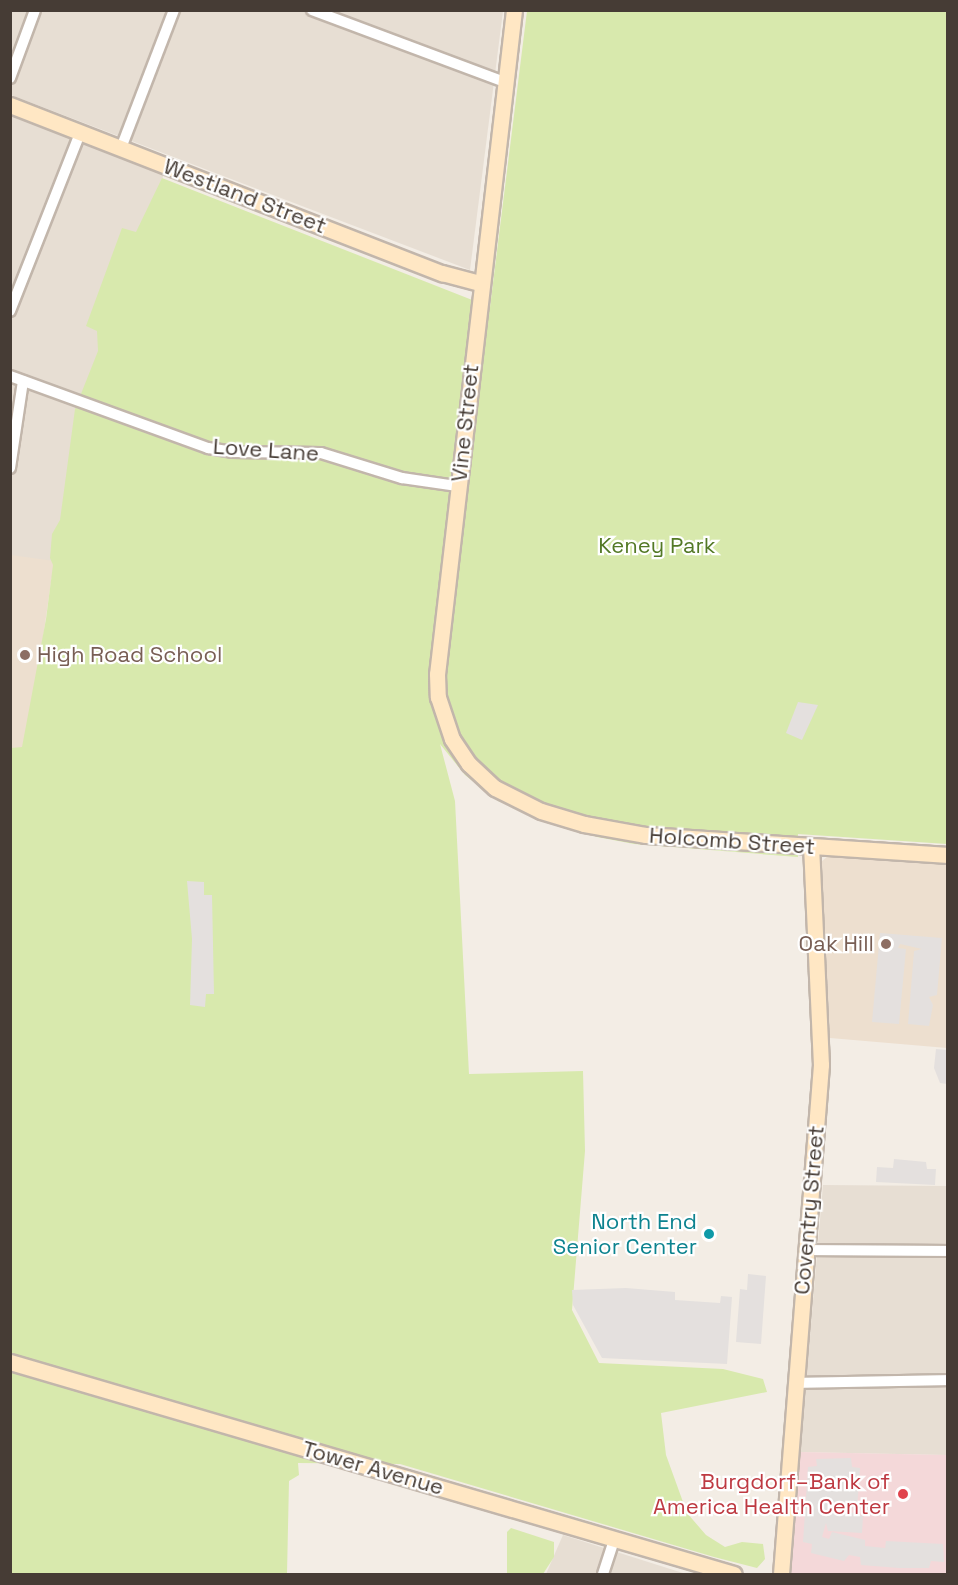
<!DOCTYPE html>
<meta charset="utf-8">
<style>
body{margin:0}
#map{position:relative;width:958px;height:1585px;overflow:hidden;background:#f3ede5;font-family:"Space Grotesk",sans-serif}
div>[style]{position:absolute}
.residential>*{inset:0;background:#e7ded3}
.education>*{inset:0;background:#eddfcf}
.medical>*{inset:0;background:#f4d8d9}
.green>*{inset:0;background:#d8e9ad}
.parking>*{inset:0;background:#e4e0de}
.roads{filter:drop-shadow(2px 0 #c2b6ab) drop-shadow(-2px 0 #c2b6ab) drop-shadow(0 2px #c2b6ab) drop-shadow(0 -2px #c2b6ab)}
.street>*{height:10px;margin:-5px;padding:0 5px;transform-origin:5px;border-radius:5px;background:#fff}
.secondary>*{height:15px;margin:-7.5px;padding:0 7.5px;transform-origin:7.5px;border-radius:7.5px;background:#ffe7c4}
.dots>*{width:16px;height:16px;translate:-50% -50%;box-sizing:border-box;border:3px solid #fff;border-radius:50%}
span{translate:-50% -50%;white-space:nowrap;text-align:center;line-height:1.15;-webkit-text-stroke:4.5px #fff;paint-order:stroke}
.street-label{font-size:22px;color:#463c35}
.park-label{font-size:22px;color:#537926}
.education-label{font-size:22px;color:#785e54}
.left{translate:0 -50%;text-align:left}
.right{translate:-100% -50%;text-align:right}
.culture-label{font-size:22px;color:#0d838f}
.health-label{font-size:22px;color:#be3a42}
.frame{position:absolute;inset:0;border:12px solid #463c35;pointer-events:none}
</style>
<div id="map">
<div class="residential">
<div style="clip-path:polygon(10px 11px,503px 11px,470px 270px,11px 95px)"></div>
<div style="clip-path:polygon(10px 114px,164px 174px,80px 409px,53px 578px,11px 574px)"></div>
<div style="clip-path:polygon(823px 1185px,947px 1186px,947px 1455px,800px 1452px)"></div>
<div style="clip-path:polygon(563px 1535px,686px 1574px,546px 1574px)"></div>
</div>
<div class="education">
<div style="clip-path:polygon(11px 555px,54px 561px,27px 750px,11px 748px)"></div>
<div style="clip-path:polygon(866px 855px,947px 860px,947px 1048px,830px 1038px,821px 862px,828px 856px)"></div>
</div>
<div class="medical">
<div style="clip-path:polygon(800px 1452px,947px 1455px,947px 1574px,791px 1574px)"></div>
</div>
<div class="green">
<div style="clip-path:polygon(527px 11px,947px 11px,947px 844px,798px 834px,798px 857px,634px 844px,597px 837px,498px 801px,465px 775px,440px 744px,455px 801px,469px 1074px,583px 1071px,585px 1151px,572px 1310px,599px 1363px,723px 1369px,763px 1379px,767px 1392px,661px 1413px,666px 1455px,687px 1513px,706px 1535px,725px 1547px,742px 1542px,763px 1544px,765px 1559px,757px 1568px,714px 1557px,400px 1464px,298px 1463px,299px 1475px,289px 1481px,287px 1574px,11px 1574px,11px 748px,22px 747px,46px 619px,53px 565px,50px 558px,52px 534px,60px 520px,75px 409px,98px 351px,97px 331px,86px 326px,122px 228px,136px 232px,162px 178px,490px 307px)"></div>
<div style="clip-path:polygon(511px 1528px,554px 1542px,554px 1557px,543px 1574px,507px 1574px,507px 1532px)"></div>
</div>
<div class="parking">
<div style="clip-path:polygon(798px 702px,818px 705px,802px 740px,786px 733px)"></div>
<div style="clip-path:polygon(187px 881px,204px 882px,204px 895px,212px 895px,214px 994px,206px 994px,205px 1007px,190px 1005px,192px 939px)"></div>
<div style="clip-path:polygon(880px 933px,942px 938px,937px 995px,929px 997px,933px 1005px,929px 1026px,908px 1024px,914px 951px,922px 949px,900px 944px,898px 948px,906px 949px,899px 1024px,872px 1022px)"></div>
<div style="clip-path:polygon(936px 1049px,947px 1050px,947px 1084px,940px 1083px,934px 1068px)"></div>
<div style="clip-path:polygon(894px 1159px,926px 1162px,927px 1169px,936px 1169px,935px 1185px,876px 1182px,877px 1167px,893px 1168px)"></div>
<div style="clip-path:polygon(748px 1274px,766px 1276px,761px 1344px,736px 1342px,740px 1289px,747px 1290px)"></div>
<div style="clip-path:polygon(626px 1288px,675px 1292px,675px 1300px,720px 1303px,721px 1296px,732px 1297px,727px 1364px,602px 1358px,573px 1305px,572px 1290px)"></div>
<div style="clip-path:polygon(851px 1458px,852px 1467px,860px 1468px,857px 1508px,851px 1507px,849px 1512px,863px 1516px,862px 1533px,828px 1531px,826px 1523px,822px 1537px,829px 1539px,832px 1532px,865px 1540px,865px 1546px,885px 1548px,886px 1541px,943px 1544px,944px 1562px,931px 1561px,929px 1568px,899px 1568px,861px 1565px,860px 1557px,849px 1555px,844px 1561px,811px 1553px,812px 1544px,803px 1542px,808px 1467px,817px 1466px,816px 1459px)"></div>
</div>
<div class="roads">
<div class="street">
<div style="left:312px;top:10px;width:206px;rotate:20.5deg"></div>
<div style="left:10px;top:78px;width:72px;rotate:-69.8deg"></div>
<div style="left:121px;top:148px;width:148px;rotate:-69deg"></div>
<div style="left:10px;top:311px;width:193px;rotate:-68.5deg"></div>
<div style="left:10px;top:376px;width:211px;rotate:20deg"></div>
<div style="left:208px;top:448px;width:24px;rotate:9deg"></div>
<div style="left:232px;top:452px;width:89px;rotate:0.6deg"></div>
<div style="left:321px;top:453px;width:85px;rotate:17.2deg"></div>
<div style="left:402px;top:478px;width:56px;rotate:8.3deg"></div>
<div style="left:10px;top:468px;width:88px;rotate:-81.5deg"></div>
<div style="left:806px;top:1250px;width:142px;rotate:0.4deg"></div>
<div style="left:796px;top:1383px;width:152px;rotate:-1.1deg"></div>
<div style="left:603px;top:1574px;width:38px;rotate:-72deg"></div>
</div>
<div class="secondary">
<div style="left:514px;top:10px;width:668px;rotate:96.61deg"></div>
<div style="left:437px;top:674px;width:23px;rotate:88deg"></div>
<div style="left:438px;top:697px;width:44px;rotate:71.6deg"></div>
<div style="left:452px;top:739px;width:30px;rotate:56deg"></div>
<div style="left:469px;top:764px;width:35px;rotate:43deg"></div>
<div style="left:495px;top:788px;width:51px;rotate:26.6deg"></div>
<div style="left:541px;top:811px;width:45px;rotate:16.8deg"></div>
<div style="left:584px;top:824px;width:63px;rotate:10.1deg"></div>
<div style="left:646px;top:835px;width:303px;rotate:3.8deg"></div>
<div style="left:10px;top:105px;width:464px;rotate:21.3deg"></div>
<div style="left:442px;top:273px;width:39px;rotate:15deg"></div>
<div style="left:10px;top:1362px;width:754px;rotate:16.32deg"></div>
<div style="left:781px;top:1574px;width:511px;rotate:-85.51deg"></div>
<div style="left:821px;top:1065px;width:219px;rotate:-92.6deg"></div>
</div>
</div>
<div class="dots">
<div style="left:25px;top:655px;background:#8d6e63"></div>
<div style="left:886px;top:944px;background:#8d6e63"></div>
<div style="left:709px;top:1234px;background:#0f9aa8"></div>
<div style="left:903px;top:1494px;background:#e0444e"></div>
</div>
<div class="street-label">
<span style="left:245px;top:196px;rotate:21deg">Westland Street</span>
<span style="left:465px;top:423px;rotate:-84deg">Vine Street</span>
<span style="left:266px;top:450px;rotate:4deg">Love Lane</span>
<span style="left:732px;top:841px;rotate:4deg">Holcomb Street</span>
<span style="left:809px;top:1210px;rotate:-85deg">Coventry Street</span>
<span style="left:373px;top:1468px;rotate:16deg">Tower Avenue</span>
</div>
<div class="park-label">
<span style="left:657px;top:546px">Keney Park</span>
</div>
<div class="education-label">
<span class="left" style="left:37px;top:655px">High Road School</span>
<span class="right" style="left:874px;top:944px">Oak Hill</span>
</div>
<div class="culture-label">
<span class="right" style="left:697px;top:1234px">North End<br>Senior Center</span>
</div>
<div class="health-label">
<span class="right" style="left:890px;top:1494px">Burgdorf–Bank of<br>America Health Center</span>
</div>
<div class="frame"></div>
</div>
